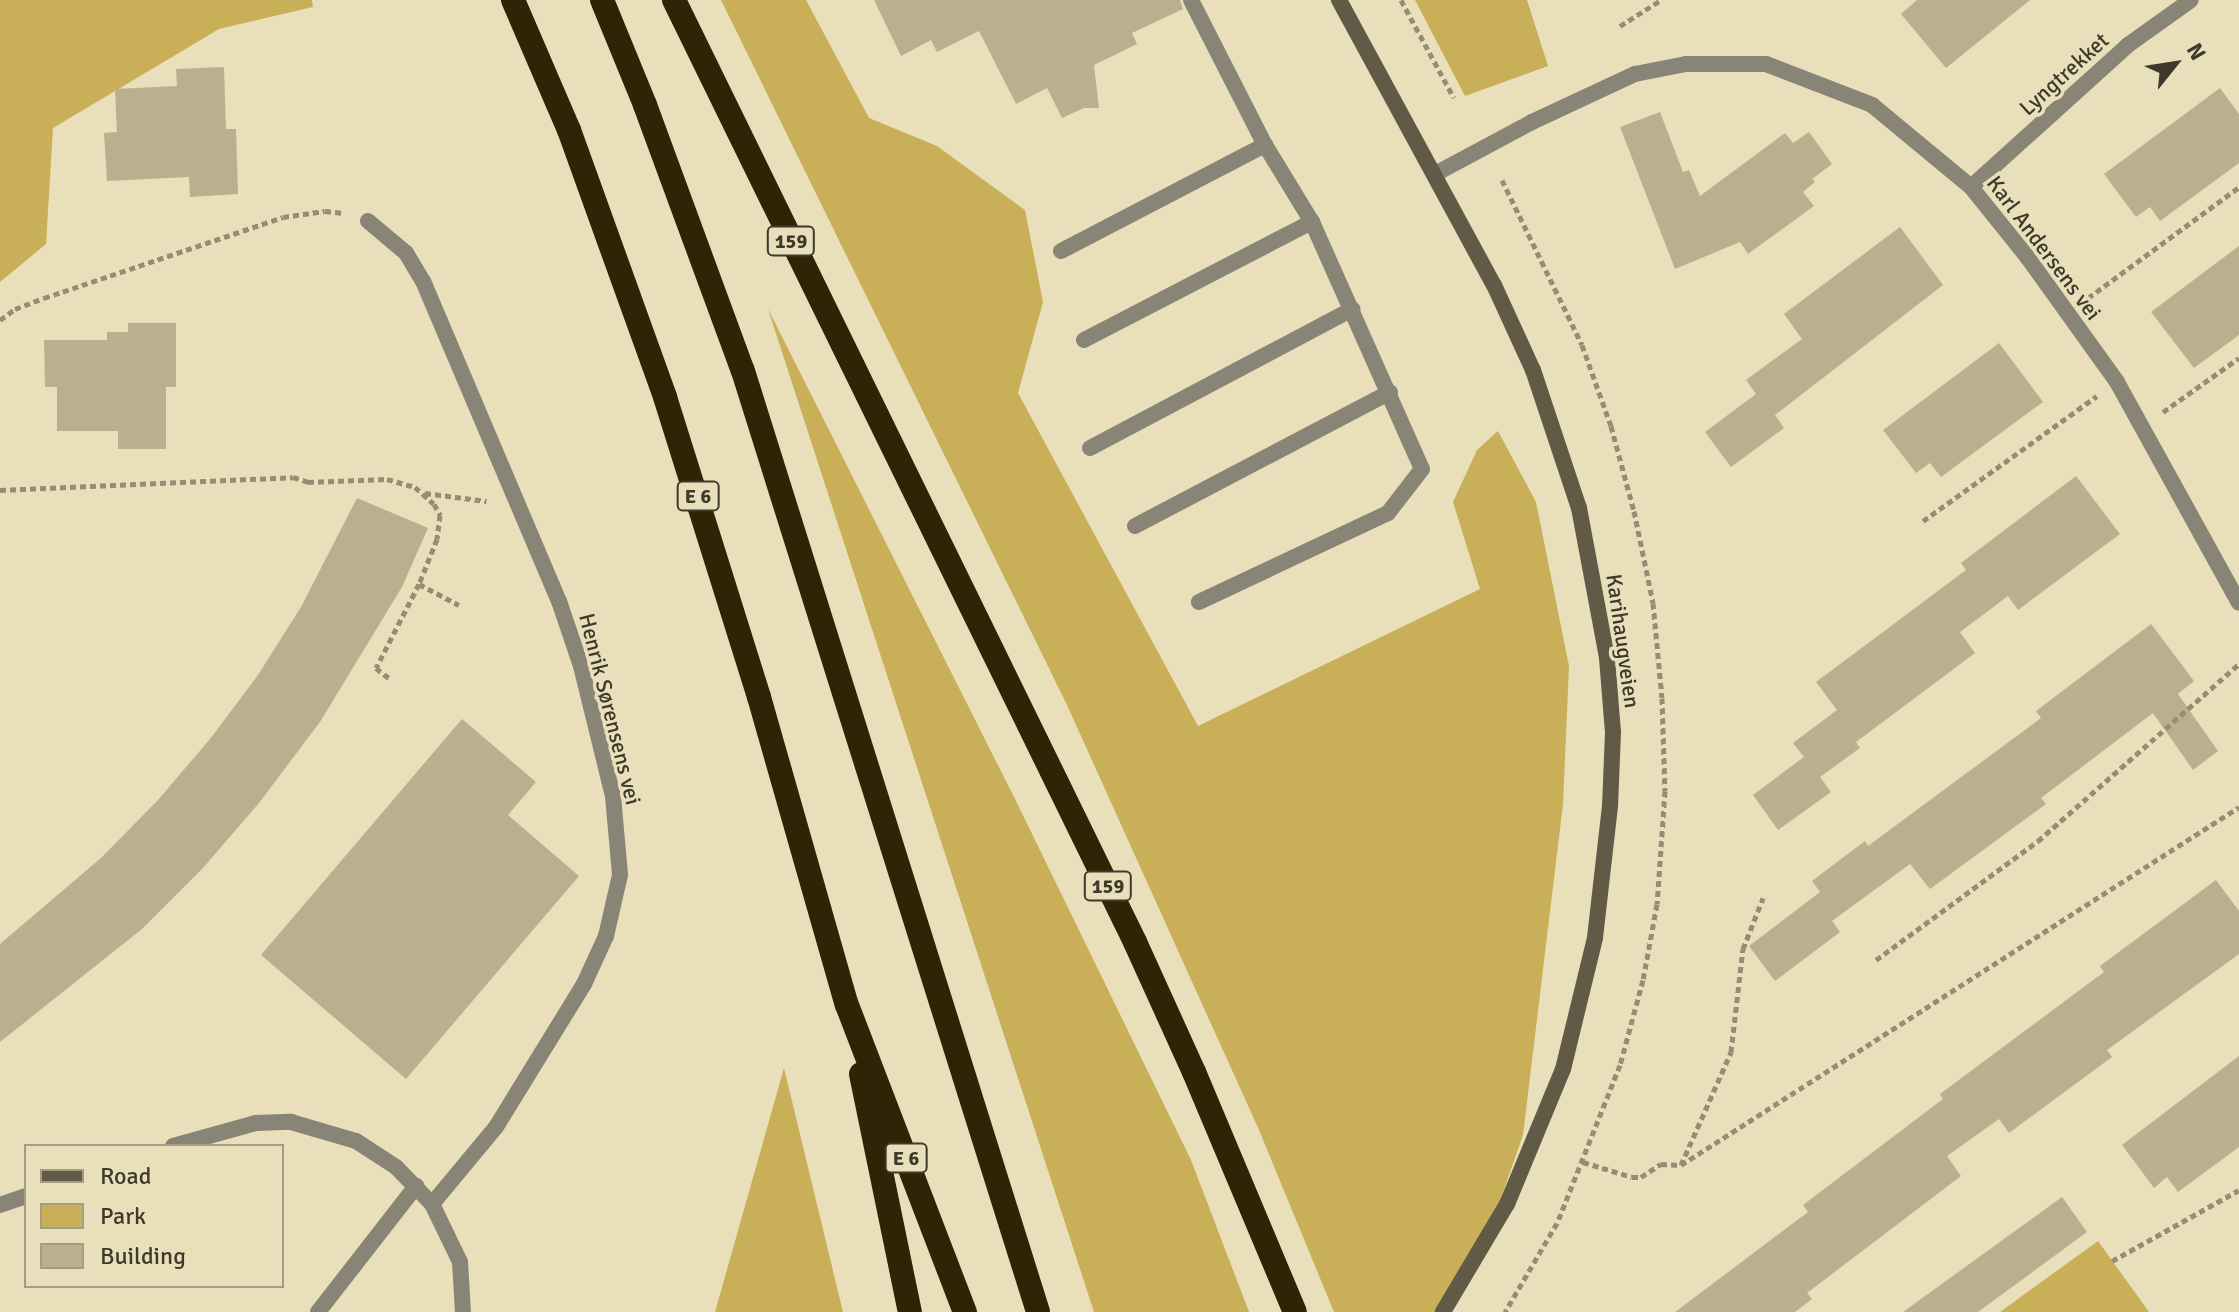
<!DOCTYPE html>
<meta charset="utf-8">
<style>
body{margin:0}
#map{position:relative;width:2239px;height:1312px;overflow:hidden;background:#e9dfbb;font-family:Signika,sans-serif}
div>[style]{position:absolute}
.green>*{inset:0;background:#c8af58}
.building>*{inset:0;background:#bab08e}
.path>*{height:5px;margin-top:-2.5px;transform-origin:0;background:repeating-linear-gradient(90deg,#958d74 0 6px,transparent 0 10px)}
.service>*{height:16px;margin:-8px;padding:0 8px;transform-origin:8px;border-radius:8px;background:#898576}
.minor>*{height:16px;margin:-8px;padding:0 8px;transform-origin:8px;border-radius:8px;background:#898576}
.secondary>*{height:16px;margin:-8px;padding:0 8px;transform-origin:8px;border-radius:8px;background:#605a46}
.motorway>*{height:24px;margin:-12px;padding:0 12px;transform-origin:12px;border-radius:12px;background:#2d2505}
span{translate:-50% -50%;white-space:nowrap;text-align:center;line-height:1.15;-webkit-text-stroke:7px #e9dfbb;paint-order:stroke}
.shield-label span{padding:2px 6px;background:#e9dfbb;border:2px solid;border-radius:6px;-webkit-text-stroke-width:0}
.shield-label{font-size:20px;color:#3d392b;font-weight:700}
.street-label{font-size:22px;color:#3d392b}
.legend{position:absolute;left:24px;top:1144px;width:260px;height:144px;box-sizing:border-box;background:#e9dfbb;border:2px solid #a49d81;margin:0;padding:10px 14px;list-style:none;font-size:24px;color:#3d392b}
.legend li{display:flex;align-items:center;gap:16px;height:40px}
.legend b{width:40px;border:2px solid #a49d81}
.north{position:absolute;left:2135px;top:24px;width:80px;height:80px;-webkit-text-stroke:6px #e9dfbb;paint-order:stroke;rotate:60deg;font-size:22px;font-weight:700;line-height:32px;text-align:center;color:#3d392b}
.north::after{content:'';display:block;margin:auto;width:28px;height:36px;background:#3d392b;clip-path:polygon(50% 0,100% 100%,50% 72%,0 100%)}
</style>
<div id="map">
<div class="green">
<div style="clip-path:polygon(0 0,312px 0,313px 7px,219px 29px,53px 128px,46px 244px,0 282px)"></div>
<div style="clip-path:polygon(721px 0,806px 0,869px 118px,937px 146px,1025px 210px,1043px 302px,1018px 393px,1198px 726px,1480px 589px,1453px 502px,1477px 450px,1498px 431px,1536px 502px,1569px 666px,1563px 804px,1523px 1135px,1482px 1252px,1438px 1312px,1334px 1312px,1259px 1130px,1067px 705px)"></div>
<div style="clip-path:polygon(1415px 0,1527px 0,1548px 66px,1465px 96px)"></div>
<div style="clip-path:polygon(768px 309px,1015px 799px,1191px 1160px,1249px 1312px,1094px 1312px)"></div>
<div style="clip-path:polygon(784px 1068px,843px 1312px,715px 1312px)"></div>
<div style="clip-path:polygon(2098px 1241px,2149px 1312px,2000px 1312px)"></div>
</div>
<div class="building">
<div style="clip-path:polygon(874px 0,1180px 0,1183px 9px,1132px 33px,1137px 44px,1094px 65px,1099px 108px,1084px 108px,1062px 118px,1047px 88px,1016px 104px,979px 31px,937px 52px,931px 40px,901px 56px)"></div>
<div style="clip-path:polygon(1917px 0,2030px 0,1946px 68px,1901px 14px)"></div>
<div style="clip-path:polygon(224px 67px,226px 129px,236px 129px,238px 194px,190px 197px,189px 177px,107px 181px,104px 133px,117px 132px,115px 89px,177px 86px,176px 69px)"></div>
<div style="clip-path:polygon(2220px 88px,2239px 114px,2239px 163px,2160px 221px,2150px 207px,2136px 217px,2104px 174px)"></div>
<div style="clip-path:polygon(1660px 112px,1683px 172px,1689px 170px,1700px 196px,1785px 133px,1793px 143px,1809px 132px,1832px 164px,1812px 179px,1815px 182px,1803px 192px,1814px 206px,1748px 254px,1740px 242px,1675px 269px,1620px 127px)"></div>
<div style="clip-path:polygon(1900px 227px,1943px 285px,1775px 415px,1784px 428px,1731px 467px,1705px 432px,1756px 394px,1746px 380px,1802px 339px,1784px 314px)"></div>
<div style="clip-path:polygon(2239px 246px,2239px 335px,2194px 368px,2151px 312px)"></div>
<div style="clip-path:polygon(128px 323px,176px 323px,176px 387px,166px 387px,166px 449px,118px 449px,118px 431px,57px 431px,57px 387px,45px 387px,44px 340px,107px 340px,107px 332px,128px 332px)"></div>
<div style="clip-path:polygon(1999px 343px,2043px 402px,1941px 477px,1930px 463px,1916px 473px,1883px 430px)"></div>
<div style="clip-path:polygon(2076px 476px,2120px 534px,2018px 610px,2008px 596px,1960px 632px,1975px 653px,1856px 742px,1860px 748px,1820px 777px,1831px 792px,1778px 830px,1753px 795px,1804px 757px,1793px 743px,1837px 710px,1816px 682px,1966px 570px,1961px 563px)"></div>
<div style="clip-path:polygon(357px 498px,428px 528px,402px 587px,320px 722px,259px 803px,203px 868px,142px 929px,0 1042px,0 944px,101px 858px,158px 800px,210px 739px,258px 675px,301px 607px)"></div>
<div style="clip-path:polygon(2151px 624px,2194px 681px,2178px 694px,2218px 751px,2193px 770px,2153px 713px,2041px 798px,2046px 804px,1930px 889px,1910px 864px,1832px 921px,1840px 932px,1775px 981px,1749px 946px,1820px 892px,1812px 881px,1865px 841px,1868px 846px,2041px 718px,2036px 711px)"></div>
<div style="clip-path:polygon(462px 719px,536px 782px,508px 815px,579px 876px,406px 1079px,261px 955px)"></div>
<div style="clip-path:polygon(2216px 880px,2239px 911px,2239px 954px,2107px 1050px,2112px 1057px,2009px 1133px,1999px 1119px,1947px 1156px,1961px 1176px,1807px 1293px,1812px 1299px,1795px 1312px,1675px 1312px,1808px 1212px,1803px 1205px,1943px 1099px,1940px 1094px,2104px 972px,2100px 966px)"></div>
<div style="clip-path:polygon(2239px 1056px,2239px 1147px,2178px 1192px,2167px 1177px,2154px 1188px,2122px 1145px)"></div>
<div style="clip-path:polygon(2062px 1197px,2087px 1232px,1978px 1312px,1903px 1312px)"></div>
</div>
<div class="path">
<div style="left:1401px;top:0;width:111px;rotate:61.6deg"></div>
<div style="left:1620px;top:26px;width:49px;rotate:-32.4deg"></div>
<div style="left:1502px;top:180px;width:183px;rotate:64.1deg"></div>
<div style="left:1582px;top:345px;width:86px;rotate:70.3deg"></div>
<div style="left:1611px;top:426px;width:88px;rotate:74.9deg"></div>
<div style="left:1634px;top:511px;width:94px;rotate:78.3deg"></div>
<div style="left:1653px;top:603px;width:95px;rotate:84.6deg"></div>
<div style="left:1662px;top:698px;width:93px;rotate:88.2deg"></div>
<div style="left:1665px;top:791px;width:113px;rotate:94deg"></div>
<div style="left:1657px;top:904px;width:77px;rotate:100.4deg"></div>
<div style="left:1643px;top:980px;width:88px;rotate:105.1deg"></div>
<div style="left:1620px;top:1065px;width:170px;rotate:111.7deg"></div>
<div style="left:1557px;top:1223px;width:103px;rotate:120.3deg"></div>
<div style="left:2088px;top:298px;width:187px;rotate:-36.3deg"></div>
<div style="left:0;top:320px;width:19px;rotate:-36deg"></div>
<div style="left:15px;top:309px;width:31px;rotate:-21deg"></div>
<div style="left:44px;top:298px;width:252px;rotate:-18.7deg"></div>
<div style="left:283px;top:217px;width:42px;rotate:-8.1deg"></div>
<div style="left:325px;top:211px;width:19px;rotate:6deg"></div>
<div style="left:2163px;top:412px;width:93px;rotate:-35.4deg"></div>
<div style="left:0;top:490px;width:293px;rotate:-2.5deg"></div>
<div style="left:293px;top:477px;width:16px;rotate:18deg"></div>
<div style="left:308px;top:482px;width:79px;rotate:-2.2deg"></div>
<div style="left:387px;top:479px;width:29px;rotate:16deg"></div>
<div style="left:415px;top:487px;width:25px;rotate:42deg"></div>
<div style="left:434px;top:504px;width:13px;rotate:61deg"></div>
<div style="left:440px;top:515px;width:24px;rotate:97deg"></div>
<div style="left:437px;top:539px;width:48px;rotate:111.8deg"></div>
<div style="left:419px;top:584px;width:94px;rotate:117.1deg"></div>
<div style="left:376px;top:668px;width:18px;rotate:38deg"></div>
<div style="left:425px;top:493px;width:62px;rotate:7.5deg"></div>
<div style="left:1923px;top:521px;width:214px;rotate:-35.7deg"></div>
<div style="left:419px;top:584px;width:45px;rotate:27.7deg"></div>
<div style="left:1876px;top:960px;width:201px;rotate:-36.3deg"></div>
<div style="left:2038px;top:841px;width:268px;rotate:-41.4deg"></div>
<div style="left:1583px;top:1162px;width:51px;rotate:17deg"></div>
<div style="left:1632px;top:1177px;width:9px"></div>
<div style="left:1641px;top:1177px;width:24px;rotate:-33deg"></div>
<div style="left:1661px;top:1164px;width:20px;rotate:3deg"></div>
<div style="left:1681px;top:1165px;width:663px;rotate:-32.68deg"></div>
<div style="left:1681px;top:1165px;width:124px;rotate:-66.1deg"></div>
<div style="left:1731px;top:1052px;width:104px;rotate:-83.4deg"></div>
<div style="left:1743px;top:949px;width:55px;rotate:-68.6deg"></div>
<div style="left:2112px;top:1261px;width:145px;rotate:-29.2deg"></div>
</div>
<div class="service">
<div style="left:1191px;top:0;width:163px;rotate:63deg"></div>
<div style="left:1265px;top:145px;width:90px;rotate:58.6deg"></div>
<div style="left:1312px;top:222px;width:270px;rotate:66deg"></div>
<div style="left:1422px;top:469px;width:56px;rotate:127.7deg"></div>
<div style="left:1388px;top:513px;width:209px;rotate:154.8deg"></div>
<div style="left:368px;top:221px;width:50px;rotate:40.1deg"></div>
<div style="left:406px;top:253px;width:33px;rotate:59deg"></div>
<div style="left:423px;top:281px;width:348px;rotate:67deg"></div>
<div style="left:559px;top:601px;width:69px;rotate:71.3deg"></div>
<div style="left:581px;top:666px;width:134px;rotate:76.2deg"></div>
<div style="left:613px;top:796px;width:79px;rotate:84.9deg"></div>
<div style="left:620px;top:875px;width:63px;rotate:102.9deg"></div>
<div style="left:606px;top:936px;width:53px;rotate:114.6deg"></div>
<div style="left:584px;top:984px;width:168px;rotate:121.6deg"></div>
<div style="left:496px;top:1127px;width:100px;rotate:129.7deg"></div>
<div style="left:1061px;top:251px;width:230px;rotate:-27.5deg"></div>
<div style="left:1084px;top:340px;width:257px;rotate:-27.4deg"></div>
<div style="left:1090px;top:448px;width:297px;rotate:-27.9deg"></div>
<div style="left:1135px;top:526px;width:288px;rotate:-27.7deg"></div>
<div style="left:318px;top:1312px;width:160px;rotate:-52.1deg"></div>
</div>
<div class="minor">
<div style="left:1435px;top:174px;width:110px;rotate:-28.2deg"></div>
<div style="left:1532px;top:122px;width:114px;rotate:-25deg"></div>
<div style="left:1635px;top:74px;width:52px;rotate:-11.1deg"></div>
<div style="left:1686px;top:64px;width:80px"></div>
<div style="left:1766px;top:64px;width:114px;rotate:21.1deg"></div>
<div style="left:1872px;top:105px;width:129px;rotate:39.6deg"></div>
<div style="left:1971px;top:187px;width:91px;rotate:51.2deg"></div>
<div style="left:2028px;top:258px;width:153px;rotate:54.3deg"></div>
<div style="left:2117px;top:382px;width:252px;rotate:61.1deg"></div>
<div style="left:1971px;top:187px;width:212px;rotate:-42.1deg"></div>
<div style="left:2128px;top:45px;width:77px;rotate:-35.5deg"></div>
<div style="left:173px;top:1146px;width:86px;rotate:-15.5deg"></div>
<div style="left:256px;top:1123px;width:35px;rotate:-2deg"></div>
<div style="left:291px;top:1122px;width:68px;rotate:16.3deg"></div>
<div style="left:356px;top:1141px;width:48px;rotate:33deg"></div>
<div style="left:396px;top:1167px;width:52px;rotate:45.8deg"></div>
<div style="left:432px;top:1204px;width:64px;rotate:64.2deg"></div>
<div style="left:460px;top:1262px;width:50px;rotate:86.6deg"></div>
<div style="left:0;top:1205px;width:28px;rotate:-19deg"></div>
</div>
<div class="secondary">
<div style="left:1339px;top:0;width:324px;rotate:61.5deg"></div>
<div style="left:1494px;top:285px;width:94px;rotate:65.4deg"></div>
<div style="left:1533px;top:370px;width:145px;rotate:71.6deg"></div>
<div style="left:1579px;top:508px;width:153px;rotate:79.4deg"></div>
<div style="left:1607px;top:658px;width:74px;rotate:85.4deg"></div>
<div style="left:1613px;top:732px;width:74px;rotate:92.3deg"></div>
<div style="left:1610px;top:806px;width:133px;rotate:96.5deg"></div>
<div style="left:1595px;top:938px;width:135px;rotate:103.7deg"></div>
<div style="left:1563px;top:1069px;width:146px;rotate:112.5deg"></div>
<div style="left:1507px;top:1204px;width:126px;rotate:120.7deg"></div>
</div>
<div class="motorway">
<div style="left:513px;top:0;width:142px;rotate:66.7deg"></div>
<div style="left:569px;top:130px;width:284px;rotate:70.2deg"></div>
<div style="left:665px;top:397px;width:314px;rotate:72.6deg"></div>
<div style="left:759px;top:697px;width:320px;rotate:74.1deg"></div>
<div style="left:847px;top:1005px;width:329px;rotate:69deg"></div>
<div style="left:602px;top:0;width:113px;rotate:67.7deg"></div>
<div style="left:645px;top:105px;width:283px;rotate:69.8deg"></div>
<div style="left:743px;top:371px;width:986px;rotate:72.59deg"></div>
<div style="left:674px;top:0;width:1049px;rotate:63.92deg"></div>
<div style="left:1135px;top:942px;width:143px;rotate:65.6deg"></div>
<div style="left:1194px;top:1072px;width:260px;rotate:67.2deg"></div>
<div style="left:861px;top:1074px;width:243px;rotate:78.4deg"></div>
</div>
<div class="shield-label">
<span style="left:791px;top:241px">159</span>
<span style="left:698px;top:496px">E 6</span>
<span style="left:1108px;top:886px">159</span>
<span style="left:906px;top:1158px">E 6</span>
</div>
<div class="street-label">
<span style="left:2064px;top:74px;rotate:-42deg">Lyngtrekket</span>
<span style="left:2044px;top:248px;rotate:53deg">Karl Andersens vei</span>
<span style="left:1623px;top:641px;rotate:82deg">Karihaugveien</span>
<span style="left:610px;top:709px;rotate:76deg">Henrik Sørensens vei</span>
</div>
<ul class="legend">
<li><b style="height:10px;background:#605a46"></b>Road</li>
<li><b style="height:22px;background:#c8af58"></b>Park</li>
<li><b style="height:22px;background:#bab08e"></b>Building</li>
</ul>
<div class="north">N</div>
</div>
